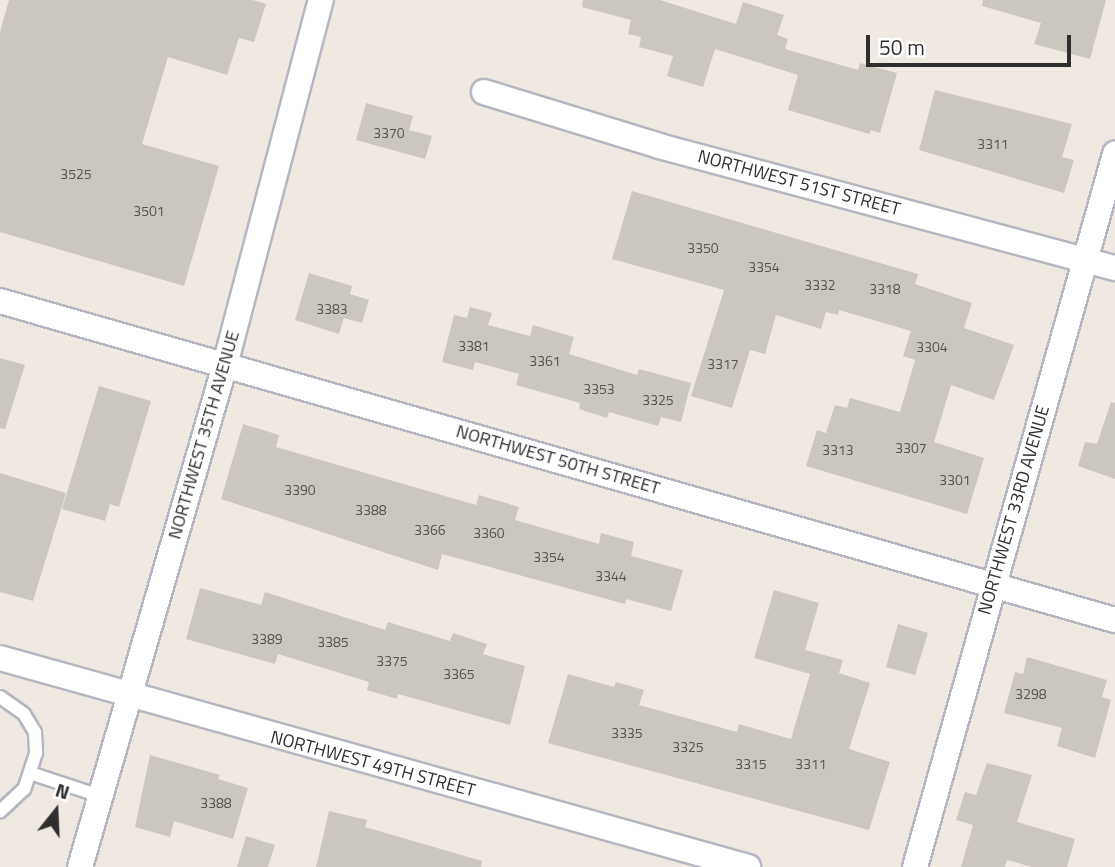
<!DOCTYPE html>
<style>
body{margin:0}
#map{position:relative;width:1115px;height:867px;overflow:hidden;background:#efe9e1;font-family:"Titillium Web",sans-serif}
div>[style]{position:absolute}
.building>*{inset:0;background:#cbc7bf}
.roads{filter:drop-shadow(2px 0 #b4b7c1) drop-shadow(-2px 0 #b4b7c1) drop-shadow(0 2px #b4b7c1) drop-shadow(0 -2px #b4b7c1)}
.service>*{height:12px;margin:-6px;padding:0 6px;transform-origin:6px;border-radius:6px;background:#fff}
.minor>*{height:24px;margin:-12px;padding:0 12px;transform-origin:12px;border-radius:12px;background:#fff}
span{translate:-50% -50%;white-space:nowrap;text-align:center;line-height:1.15;-webkit-text-stroke:5px #fff;paint-order:stroke}
.number-label{font-size:14px;color:#555452}
.number-label span{-webkit-text-stroke-width:0}
.street-label{font-size:18px;color:#2e2e2e}
.north{position:absolute;left:21px;top:776px;width:70px;height:70px;-webkit-text-stroke:5px #fff;paint-order:stroke;rotate:18deg;font-size:19px;font-weight:700;line-height:28px;text-align:center;color:#2e2e2e}
.north::after{content:'';display:block;margin:auto;width:24px;height:32px;background:#2e2e2e;clip-path:polygon(50% 0,100% 100%,50% 72%,0 100%)}
.scale{position:absolute;left:866px;top:35px;width:205px;height:32px;box-sizing:border-box;border:4px solid #2e2e2e;border-top:0;padding-left:9px;font-size:21px;line-height:24px;white-space:nowrap;color:#2e2e2e;-webkit-text-stroke:5px #fff;paint-order:stroke}
</style>
<div id="map">
<div class="building">
<div style="clip-path:polygon(9px 0,253px 0,266px 4px,254px 42px,239px 38px,227px 75px,168px 57px,142px 144px,219px 166px,184px 286px,0 232px,0 32px)"></div>
<div style="clip-path:polygon(583px 0,660px 0,736px 24px,743px 2px,784px 15px,777px 35px,788px 39px,785px 49px,858px 70px,860px 63px,897px 73px,880px 133px,871px 130px,869px 134px,788px 110px,798px 75px,715px 49px,703px 87px,667px 76px,673px 56px,639px 47px,641px 37px,628px 34px,631px 20px,582px 7px)"></div>
<div style="clip-path:polygon(983px 0,1106px 0,1090px 59px,1034px 44px,1041px 23px,982px 6px)"></div>
<div style="clip-path:polygon(935px 90px,1072px 124px,1062px 157px,1074px 160px,1064px 193px,919px 150px)"></div>
<div style="clip-path:polygon(366px 103px,413px 116px,409px 130px,432px 136px,425px 159px,356px 140px)"></div>
<div style="clip-path:polygon(632px 191px,918px 274px,915px 284px,972px 303px,964px 328px,1014px 345px,994px 400px,951px 385px,934px 442px,984px 458px,967px 514px,806px 466px,817px 430px,826px 433px,835px 405px,847px 408px,850px 398px,900px 412px,915px 360px,903px 356px,911px 331px,839px 310px,838px 315px,826px 312px,821px 329px,776px 315px,765px 354px,750px 350px,732px 408px,691px 396px,724px 290px,612px 259px)"></div>
<div style="clip-path:polygon(309px 273px,352px 286px,350px 294px,369px 300px,362px 323px,344px 318px,339px 334px,295px 320px)"></div>
<div style="clip-path:polygon(470px 307px,492px 313px,488px 325px,530px 336px,533px 325px,574px 337px,569px 354px,637px 375px,639px 369px,691px 383px,681px 422px,661px 417px,658px 426px,609px 412px,607px 418px,579px 409px,580px 403px,516px 385px,519px 374px,475px 362px,473px 370px,442px 362px,454px 315px,467px 318px)"></div>
<div style="clip-path:polygon(0 358px,25px 365px,5px 429px,0 428px)"></div>
<div style="clip-path:polygon(99px 386px,151px 401px,119px 507px,110px 504px,105px 521px,62px 509px)"></div>
<div style="clip-path:polygon(1111px 402px,1115px 403px,1115px 479px,1078px 466px,1085px 442px,1097px 444px)"></div>
<div style="clip-path:polygon(243px 424px,279px 435px,276px 447px,476px 505px,479px 495px,519px 507px,515px 520px,599px 544px,601px 533px,634px 542px,631px 556px,683px 570px,671px 611px,626px 599px,625px 604px,442px 554px,438px 570px,221px 499px)"></div>
<div style="clip-path:polygon(0 473px,66px 493px,33px 601px,0 592px)"></div>
<div style="clip-path:polygon(200px 588px,261px 605px,265px 592px,385px 630px,388px 622px,450px 641px,453px 633px,487px 644px,483px 654px,525px 666px,510px 725px,398px 694px,397px 699px,367px 690px,369px 682px,278px 654px,275px 664px,186px 639px)"></div>
<div style="clip-path:polygon(774px 590px,819px 603px,805px 650px,843px 660px,839px 673px,870px 683px,849px 749px,890px 762px,869px 830px,548px 743px,568px 674px,614px 687px,616px 682px,644px 690px,639px 705px,737px 732px,739px 724px,791px 739px,810px 674px,754px 658px)"></div>
<div style="clip-path:polygon(898px 624px,928px 633px,915px 675px,886px 667px)"></div>
<div style="clip-path:polygon(1027px 657px,1107px 680px,1102px 697px,1111px 700px,1095px 758px,1057px 746px,1062px 728px,1004px 713px,1015px 672px,1023px 674px)"></div>
<div style="clip-path:polygon(150px 755px,220px 775px,218px 779px,248px 788px,233px 839px,174px 821px,170px 837px,135px 827px)"></div>
<div style="clip-path:polygon(987px 763px,1032px 775px,1017px 822px,1075px 839px,1067px 867px,1032px 867px,1007px 860px,1005px 867px,961px 867px,973px 825px,956px 820px,965px 792px,976px 795px)"></div>
<div style="clip-path:polygon(329px 811px,367px 820px,365px 827px,482px 861px,481px 867px,316px 867px)"></div>
<div style="clip-path:polygon(246px 836px,275px 845px,268px 867px,237px 867px)"></div>
</div>
<div class="roads">
<div class="service">
<div style="left:0;top:697px;width:29px;rotate:35deg"></div>
<div style="left:24px;top:714px;width:21px;rotate:59deg"></div>
<div style="left:35px;top:732px;width:21px;rotate:87deg"></div>
<div style="left:36px;top:753px;width:38px;rotate:108deg"></div>
<div style="left:24px;top:789px;width:33px;rotate:137deg"></div>
<div style="left:30px;top:773px;width:74px;rotate:18.2deg"></div>
</div>
<div class="minor">
<div style="left:484px;top:92px;width:183px;rotate:17.1deg"></div>
<div style="left:659px;top:146px;width:472px;rotate:15deg"></div>
<div style="left:0;top:301px;width:1160px;rotate:15.97deg"></div>
<div style="left:0;top:658px;width:777px;rotate:15.61deg"></div>
<div style="left:80px;top:867px;width:523px;rotate:-73.89deg"></div>
<div style="left:225px;top:365px;width:377px;rotate:-75.3deg"></div>
<div style="left:915px;top:867px;width:741px;rotate:-74.33deg"></div>
</div>
</div>
<div class="number-label">
<span style="left:389px;top:133px">3370</span>
<span style="left:993px;top:144px">3311</span>
<span style="left:76px;top:174px">3525</span>
<span style="left:149px;top:211px">3501</span>
<span style="left:703px;top:248px">3350</span>
<span style="left:764px;top:267px">3354</span>
<span style="left:820px;top:285px">3332</span>
<span style="left:885px;top:289px">3318</span>
<span style="left:332px;top:309px">3383</span>
<span style="left:474px;top:346px">3381</span>
<span style="left:932px;top:347px">3304</span>
<span style="left:545px;top:361px">3361</span>
<span style="left:723px;top:364px">3317</span>
<span style="left:599px;top:389px">3353</span>
<span style="left:658px;top:400px">3325</span>
<span style="left:911px;top:448px">3307</span>
<span style="left:838px;top:450px">3313</span>
<span style="left:955px;top:480px">3301</span>
<span style="left:300px;top:490px">3390</span>
<span style="left:371px;top:510px">3388</span>
<span style="left:430px;top:530px">3366</span>
<span style="left:489px;top:533px">3360</span>
<span style="left:549px;top:557px">3354</span>
<span style="left:611px;top:576px">3344</span>
<span style="left:267px;top:639px">3389</span>
<span style="left:333px;top:642px">3385</span>
<span style="left:392px;top:661px">3375</span>
<span style="left:459px;top:674px">3365</span>
<span style="left:1031px;top:694px">3298</span>
<span style="left:627px;top:733px">3335</span>
<span style="left:688px;top:747px">3325</span>
<span style="left:751px;top:764px">3315</span>
<span style="left:811px;top:764px">3311</span>
<span style="left:216px;top:803px">3388</span>
</div>
<div class="street-label">
<span style="left:799px;top:183px;rotate:15deg">NORTHWEST 51ST STREET</span>
<span style="left:204px;top:435px;rotate:-74deg">NORTHWEST 35TH AVENUE</span>
<span style="left:558px;top:460px;rotate:16deg">NORTHWEST 50TH STREET</span>
<span style="left:1014px;top:510px;rotate:-74deg">NORTHWEST 33RD AVENUE</span>
<span style="left:373px;top:764px;rotate:15deg">NORTHWEST 49TH STREET</span>
</div>
<div class="north">N</div>
<div class="scale">50 m</div>
</div>
